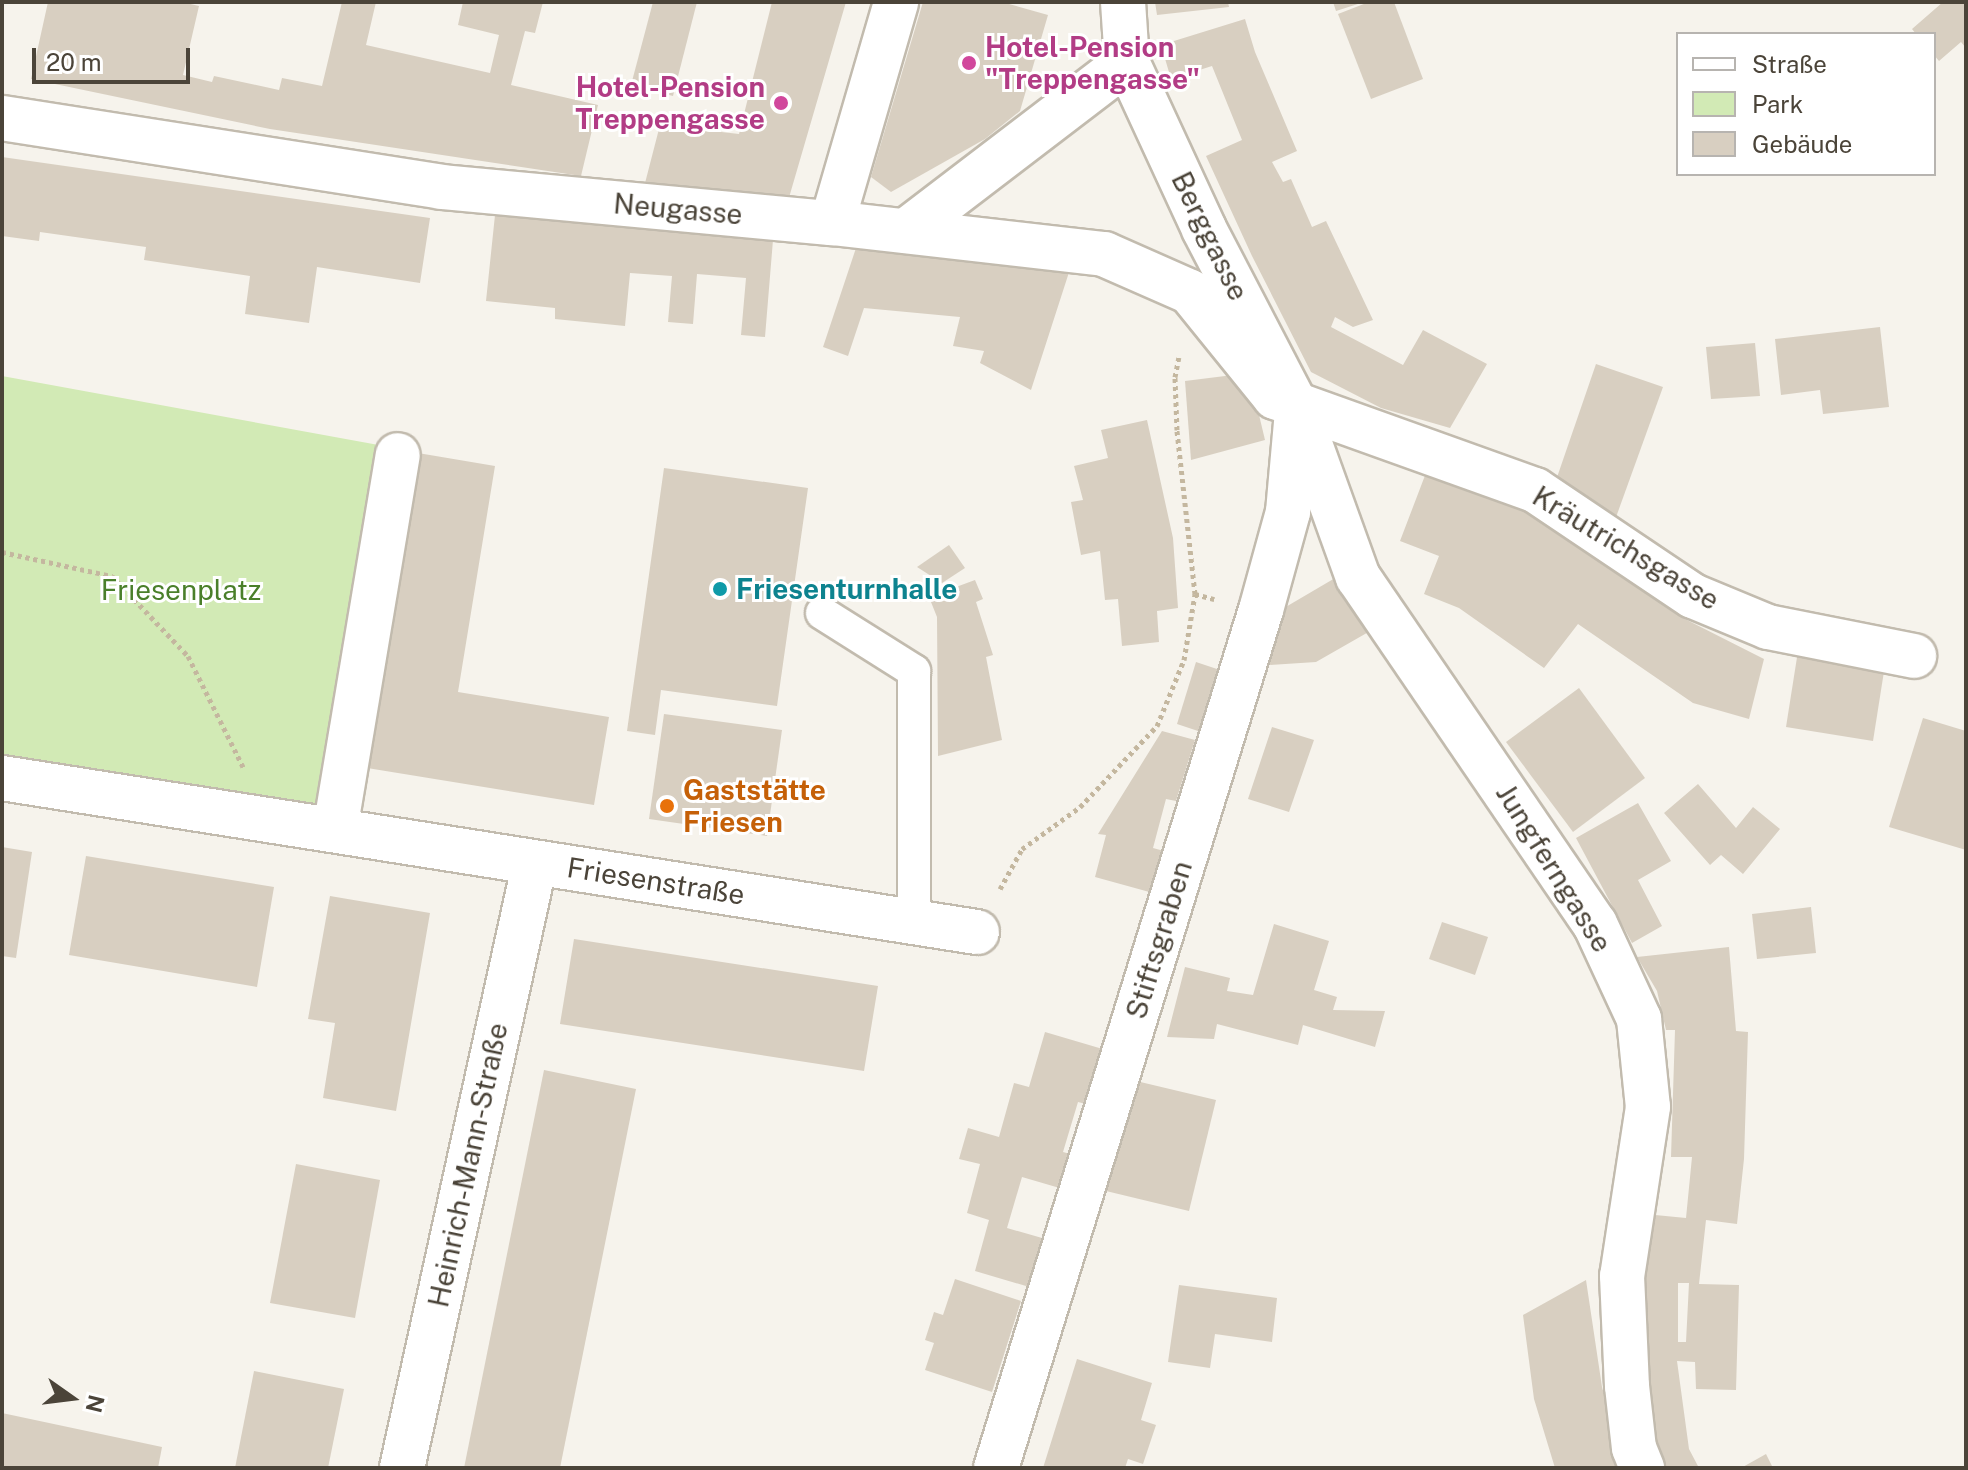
<!DOCTYPE html>
<meta charset="utf-8">
<style>
body{margin:0}
#map{position:relative;width:1968px;height:1470px;overflow:hidden;background:#f6f3ec;font-family:"Public Sans",sans-serif}
div>[style]{position:absolute}
.green>*{inset:0;background:#d2eab5}
.building>*{inset:0;background:#d8cfc1}
.path>*{height:5px;margin-top:-2.5px;transform-origin:0;background:repeating-linear-gradient(90deg,#c4b79f 0 4px,transparent 0 8px)}
.roads{filter:drop-shadow(2px 0 #c2bbae) drop-shadow(-2px 0 #c2bbae) drop-shadow(0 2px #c2bbae) drop-shadow(0 -2px #c2bbae)}
.service>*{height:32px;margin:-16px;padding:0 16px;transform-origin:16px;border-radius:16px;background:#fff}
.minor>*{height:44px;margin:-22px;padding:0 22px;transform-origin:22px;border-radius:22px;background:#fff}
.dots>*{width:22px;height:22px;translate:-50% -50%;box-sizing:border-box;border:4px solid #fff;border-radius:50%}
span{translate:-50% -50%;white-space:nowrap;text-align:center;line-height:1.15;-webkit-text-stroke:6px #fff;paint-order:stroke}
.hotel-label{font-size:28px;color:#b23c85;font-weight:700}
.left{translate:0 -50%;text-align:left}
.right{translate:-100% -50%;text-align:right}
.street-label{font-size:28px;color:#4b4439}
.culture-label{font-size:28px;color:#0d838f;font-weight:700}
.park-label{font-size:28px;color:#4a7f2a}
.food-label{font-size:28px;color:#c56008;font-weight:700}
.frame{position:absolute;inset:0;border:4px solid #4b4439;pointer-events:none}
.legend{position:absolute;left:1676px;top:32px;width:260px;height:144px;box-sizing:border-box;background:#fff;border:2px solid #b7b4b0;margin:0;padding:10px 14px;list-style:none;font-size:24px;color:#4b4439}
.legend li{display:flex;align-items:center;gap:16px;height:40px}
.legend b{width:40px;border:2px solid #b7b4b0}
.north{position:absolute;left:32px;top:1358px;width:80px;height:80px;-webkit-text-stroke:6px #fff;paint-order:stroke;rotate:104deg;font-size:22px;font-weight:700;line-height:32px;text-align:center;color:#4b4439}
.north::after{content:'';display:block;margin:auto;width:28px;height:36px;background:#4b4439;clip-path:polygon(50% 0,100% 100%,50% 72%,0 100%)}
.scale{position:absolute;left:32px;top:48px;width:158px;height:36px;box-sizing:border-box;border:4px solid #4b4439;border-top:0;padding-left:10px;font-size:24px;line-height:28px;white-space:nowrap;color:#4b4439;-webkit-text-stroke:6px #fff;paint-order:stroke}
</style>
<div id="map">
<div class="green">
<div style="clip-path:polygon(2px 376px,384px 446px,325px 820px,2px 756px)"></div>
</div>
<div class="building">
<div style="clip-path:polygon(48px 2px,182px 2px,199px 6px,183px 75px,212px 82px,214px 76px,279px 90px,282px 78px,322px 86px,342px 2px,376px 2px,366px 45px,490px 73px,499px 35px,458px 25px,463px 2px,543px 2px,535px 33px,525px 31px,511px 85px,598px 105px,581px 176px,270px 129px,31px 79px)"></div>
<div style="clip-path:polygon(653px 2px,697px 2px,673px 96px,631px 85px)"></div>
<div style="clip-path:polygon(772px 2px,846px 2px,788px 201px,644px 187px,660px 125px,739px 134px)"></div>
<div style="clip-path:polygon(923px 2px,1002px 2px,1048px 15px,1020px 111px,985px 139px,891px 192px,871px 177px)"></div>
<div style="clip-path:polygon(1155px 2px,1228px 2px,1229px 7px,1157px 15px)"></div>
<div style="clip-path:polygon(1333px 2px,1361px 2px,1361px 3px,1336px 11px)"></div>
<div style="clip-path:polygon(1369px 2px,1394px 2px,1423px 79px,1371px 99px,1338px 14px)"></div>
<div style="clip-path:polygon(1943px 2px,1966px 2px,1966px 48px,1961px 42px,1939px 61px,1934px 55px,1934px 34px,1916px 34px,1912px 29px)"></div>
<div style="clip-path:polygon(1245px 19px,1255px 52px,1297px 151px,1272px 162px,1283px 182px,1291px 179px,1312px 227px,1326px 221px,1373px 320px,1353px 327px,1335px 317px,1331px 327px,1403px 365px,1423px 330px,1487px 364px,1450px 428px,1381px 408px,1311px 372px,1252px 256px,1206px 156px,1242px 140px,1212px 66px,1171px 79px,1161px 45px)"></div>
<div style="clip-path:polygon(2px 157px,430px 218px,420px 283px,317px 267px,309px 323px,245px 314px,250px 276px,144px 260px,146px 247px,40px 232px,39px 241px,2px 236px)"></div>
<div style="clip-path:polygon(495px 215px,773px 240px,765px 337px,741px 335px,746px 278px,697px 274px,693px 324px,668px 322px,672px 276px,630px 273px,625px 326px,555px 319px,555px 308px,486px 301px)"></div>
<div style="clip-path:polygon(856px 248px,1072px 263px,1031px 390px,980px 363px,984px 351px,953px 346px,960px 317px,864px 308px,848px 356px,823px 347px)"></div>
<div style="clip-path:polygon(1880px 327px,1889px 407px,1823px 414px,1820px 390px,1781px 395px,1775px 339px)"></div>
<div style="clip-path:polygon(1755px 343px,1760px 396px,1711px 399px,1706px 347px)"></div>
<div style="clip-path:polygon(1596px 364px,1663px 387px,1615px 520px,1554px 486px)"></div>
<div style="clip-path:polygon(1249px 373px,1265px 440px,1191px 460px,1185px 381px)"></div>
<div style="clip-path:polygon(1147px 420px,1173px 538px,1178px 608px,1157px 611px,1159px 642px,1122px 646px,1118px 599px,1105px 600px,1100px 551px,1081px 555px,1071px 502px,1083px 500px,1074px 466px,1108px 458px,1101px 430px)"></div>
<div style="clip-path:polygon(412px 452px,495px 466px,458px 692px,609px 717px,594px 805px,361px 767px)"></div>
<div style="clip-path:polygon(1429px 465px,1530px 508px,1679px 616px,1764px 659px,1749px 719px,1693px 703px,1578px 624px,1544px 668px,1459px 608px,1424px 594px,1439px 556px,1400px 541px)"></div>
<div style="clip-path:polygon(664px 468px,808px 488px,777px 706px,661px 690px,655px 735px,627px 731px)"></div>
<div style="clip-path:polygon(949px 545px,965px 568px,942px 583px,917px 567px)"></div>
<div style="clip-path:polygon(1347px 571px,1379px 626px,1316px 662px,1268px 665px,1284px 608px)"></div>
<div style="clip-path:polygon(975px 580px,983px 599px,976px 602px,993px 655px,986px 657px,1002px 740px,938px 756px,937px 617px,929px 597px)"></div>
<div style="clip-path:polygon(1798px 651px,1885px 665px,1873px 741px,1786px 727px)"></div>
<div style="clip-path:polygon(1196px 662px,1229px 673px,1210px 735px,1177px 724px)"></div>
<div style="clip-path:polygon(1579px 688px,1645px 778px,1573px 832px,1506px 742px)"></div>
<div style="clip-path:polygon(664px 714px,782px 730px,767px 836px,649px 819px)"></div>
<div style="clip-path:polygon(1923px 718px,1966px 731px,1966px 850px,1889px 827px)"></div>
<div style="clip-path:polygon(1272px 727px,1314px 740px,1289px 812px,1248px 799px)"></div>
<div style="clip-path:polygon(1162px 731px,1195px 740px,1176px 801px,1166px 799px,1153px 848px,1164px 851px,1153px 893px,1095px 877px,1106px 835px,1098px 834px)"></div>
<div style="clip-path:polygon(1698px 784px,1736px 828px,1753px 807px,1780px 829px,1743px 874px,1721px 855px,1710px 865px,1664px 813px)"></div>
<div style="clip-path:polygon(1638px 803px,1671px 861px,1638px 880px,1662px 926px,1632px 943px,1576px 838px)"></div>
<div style="clip-path:polygon(2px 847px,32px 852px,16px 958px,2px 956px)"></div>
<div style="clip-path:polygon(86px 856px,274px 887px,257px 987px,69px 955px)"></div>
<div style="clip-path:polygon(330px 896px,430px 913px,396px 1111px,323px 1098px,335px 1023px,308px 1019px)"></div>
<div style="clip-path:polygon(1811px 907px,1816px 953px,1757px 959px,1752px 914px)"></div>
<div style="clip-path:polygon(1442px 922px,1488px 937px,1475px 975px,1429px 959px)"></div>
<div style="clip-path:polygon(1274px 924px,1329px 941px,1314px 990px,1337px 997px,1333px 1010px,1385px 1011px,1375px 1047px,1303px 1025px,1298px 1045px,1217px 1024px,1214px 1039px,1167px 1037px,1185px 967px,1230px 978px,1227px 991px,1253px 995px)"></div>
<div style="clip-path:polygon(574px 939px,878px 986px,864px 1071px,560px 1024px)"></div>
<div style="clip-path:polygon(evenodd,1729px 947px,1736px 1031px,1748px 1032px,1744px 1159px,1737px 1224px,1706px 1220px,1699px 1284px,1739px 1285px,1736px 1390px,1696px 1389px,1695px 1362px,1677px 1361px,1689px 1449px,1699px 1468px,1660px 1468px,1653px 1456px,1639px 1341px,1645px 1214px,1686px 1218px,1692px 1157px,1671px 1157px,1675px 1030px,1666px 1030px,1657px 991px,1637px 957px,1729px 947px,1678px 1283px,1689px 1283px,1686px 1342px,1678px 1342px,1678px 1283px)"></div>
<div style="clip-path:polygon(1045px 1032px,1106px 1050px,1090px 1105px,1078px 1102px,1063px 1152px,1074px 1155px,1063px 1189px,1022px 1177px,1007px 1228px,1049px 1240px,1036px 1289px,975px 1271px,989px 1220px,967px 1213px,980px 1164px,959px 1159px,968px 1128px,999px 1137px,1014px 1083px,1029px 1087px)"></div>
<div style="clip-path:polygon(544px 1070px,636px 1089px,560px 1468px,464px 1468px)"></div>
<div style="clip-path:polygon(1132px 1080px,1216px 1100px,1189px 1211px,1106px 1191px)"></div>
<div style="clip-path:polygon(296px 1164px,380px 1180px,355px 1318px,270px 1303px)"></div>
<div style="clip-path:polygon(955px 1279px,1021px 1301px,992px 1392px,925px 1370px,934px 1343px,925px 1340px,934px 1312px,943px 1315px)"></div>
<div style="clip-path:polygon(1586px 1280px,1602px 1387px,1625px 1468px,1555px 1468px,1534px 1399px,1523px 1315px)"></div>
<div style="clip-path:polygon(1179px 1285px,1277px 1298px,1272px 1342px,1215px 1334px,1210px 1368px,1168px 1362px)"></div>
<div style="clip-path:polygon(1077px 1359px,1152px 1383px,1141px 1420px,1156px 1425px,1143px 1464px,1128px 1459px,1125px 1468px,1043px 1468px)"></div>
<div style="clip-path:polygon(254px 1371px,344px 1389px,328px 1468px,235px 1468px)"></div>
<div style="clip-path:polygon(2px 1413px,162px 1447px,158px 1468px,2px 1468px)"></div>
<div style="clip-path:polygon(1766px 1454px,1773px 1468px,1741px 1468px)"></div>
</div>
<div class="path">
<div style="left:2px;top:552px;width:113px;rotate:12.3deg"></div>
<div style="left:112px;top:576px;width:110px;rotate:46.5deg"></div>
<div style="left:188px;top:656px;width:124px;rotate:63.6deg"></div>
<div style="left:1195px;top:594px;width:20px;rotate:15deg"></div>
<div style="left:1000px;top:889px;width:46px;rotate:-61.2deg"></div>
<div style="left:1022px;top:849px;width:72px;rotate:-35.9deg"></div>
<div style="left:1080px;top:807px;width:112px;rotate:-46.5deg"></div>
<div style="left:1157px;top:726px;width:71px;rotate:-67.8deg"></div>
<div style="left:1184px;top:660px;width:67px;rotate:-80.5deg"></div>
<div style="left:1195px;top:594px;width:165px;rotate:-96.3deg"></div>
<div style="left:1177px;top:430px;width:53px;rotate:-92.2deg"></div>
<div style="left:1175px;top:377px;width:20px;rotate:-79deg"></div>
</div>
<div class="roads">
<div class="service">
<div style="left:822px;top:613px;width:109px;rotate:32.2deg"></div>
<div style="left:914px;top:671px;width:251px;rotate:90deg"></div>
</div>
<div class="minor">
<div style="left:1123px;top:2px;width:60px;rotate:86.2deg"></div>
<div style="left:1127px;top:62px;width:184px;rotate:65.2deg"></div>
<div style="left:1204px;top:229px;width:202px;rotate:62.5deg"></div>
<div style="left:1297px;top:408px;width:180px;rotate:70.2deg"></div>
<div style="left:1358px;top:577px;width:420px;rotate:55.7deg"></div>
<div style="left:1595px;top:924px;width:105px;rotate:65.1deg"></div>
<div style="left:1639px;top:1019px;width:88px;rotate:84.2deg"></div>
<div style="left:1648px;top:1107px;width:171px;rotate:98.7deg"></div>
<div style="left:1622px;top:1276px;width:110px;rotate:87.4deg"></div>
<div style="left:1627px;top:1386px;width:62px;rotate:83.6deg"></div>
<div style="left:1634px;top:1448px;width:22px;rotate:68deg"></div>
<div style="left:2px;top:118px;width:444px;rotate:8.9deg"></div>
<div style="left:441px;top:187px;width:393px;rotate:5.3deg"></div>
<div style="left:832px;top:223px;width:274px;rotate:6.5deg"></div>
<div style="left:1104px;top:254px;width:94px;rotate:23.8deg"></div>
<div style="left:1190px;top:292px;width:135px;rotate:51deg"></div>
<div style="left:1275px;top:397px;width:276px;rotate:19.7deg"></div>
<div style="left:1535px;top:490px;width:190px;rotate:33.9deg"></div>
<div style="left:1693px;top:596px;width:81px;rotate:22.5deg"></div>
<div style="left:1768px;top:627px;width:149px;rotate:11.2deg"></div>
<div style="left:832px;top:223px;width:230px;rotate:-73.8deg"></div>
<div style="left:906px;top:231px;width:278px;rotate:-37.4deg"></div>
<div style="left:2px;top:778px;width:987px;rotate:8.98deg"></div>
<div style="left:335px;top:830px;width:380px;rotate:-80.5deg"></div>
<div style="left:402px;top:1468px;width:620px;rotate:-77.62deg"></div>
<div style="left:996px;top:1468px;width:898px;rotate:-72.84deg"></div>
<div style="left:1261px;top:610px;width:102px;rotate:-74.6deg"></div>
<div style="left:1288px;top:512px;width:90px;rotate:-84.9deg"></div>
</div>
</div>
<div class="dots">
<div style="left:969px;top:63px;background:#d1479c"></div>
<div style="left:781px;top:103px;background:#d1479c"></div>
<div style="left:720px;top:589px;background:#0f9aa8"></div>
<div style="left:667px;top:806px;background:#e8710a"></div>
</div>
<div class="hotel-label">
<span class="left" style="left:985px;top:63px">Hotel-Pension<br>"Treppengasse"</span>
<span class="right" style="left:765px;top:103px">Hotel-Pension<br>Treppengasse</span>
</div>
<div class="street-label">
<span style="left:678px;top:209px;rotate:5deg">Neugasse</span>
<span style="left:1210px;top:236px;rotate:64deg">Berggasse</span>
<span style="left:1626px;top:548px;rotate:31deg">Kräutrichsgasse</span>
<span style="left:1554px;top:868px;rotate:58deg">Jungferngasse</span>
<span style="left:656px;top:881px;rotate:9deg">Friesenstraße</span>
<span style="left:1159px;top:940px;rotate:-73deg">Stiftsgraben</span>
<span style="left:468px;top:1165px;rotate:-78deg">Heinrich-Mann-Straße</span>
</div>
<div class="culture-label">
<span class="left" style="left:736px;top:589px">Friesenturnhalle</span>
</div>
<div class="park-label">
<span style="left:181px;top:590px">Friesenplatz</span>
</div>
<div class="food-label">
<span class="left" style="left:683px;top:806px">Gaststätte<br>Friesen</span>
</div>
<div class="frame"></div>
<ul class="legend">
<li><b style="height:10px;background:#fff"></b>Straße</li>
<li><b style="height:22px;background:#d2eab5"></b>Park</li>
<li><b style="height:22px;background:#d8cfc1"></b>Gebäude</li>
</ul>
<div class="north">N</div>
<div class="scale">20 m</div>
</div>
